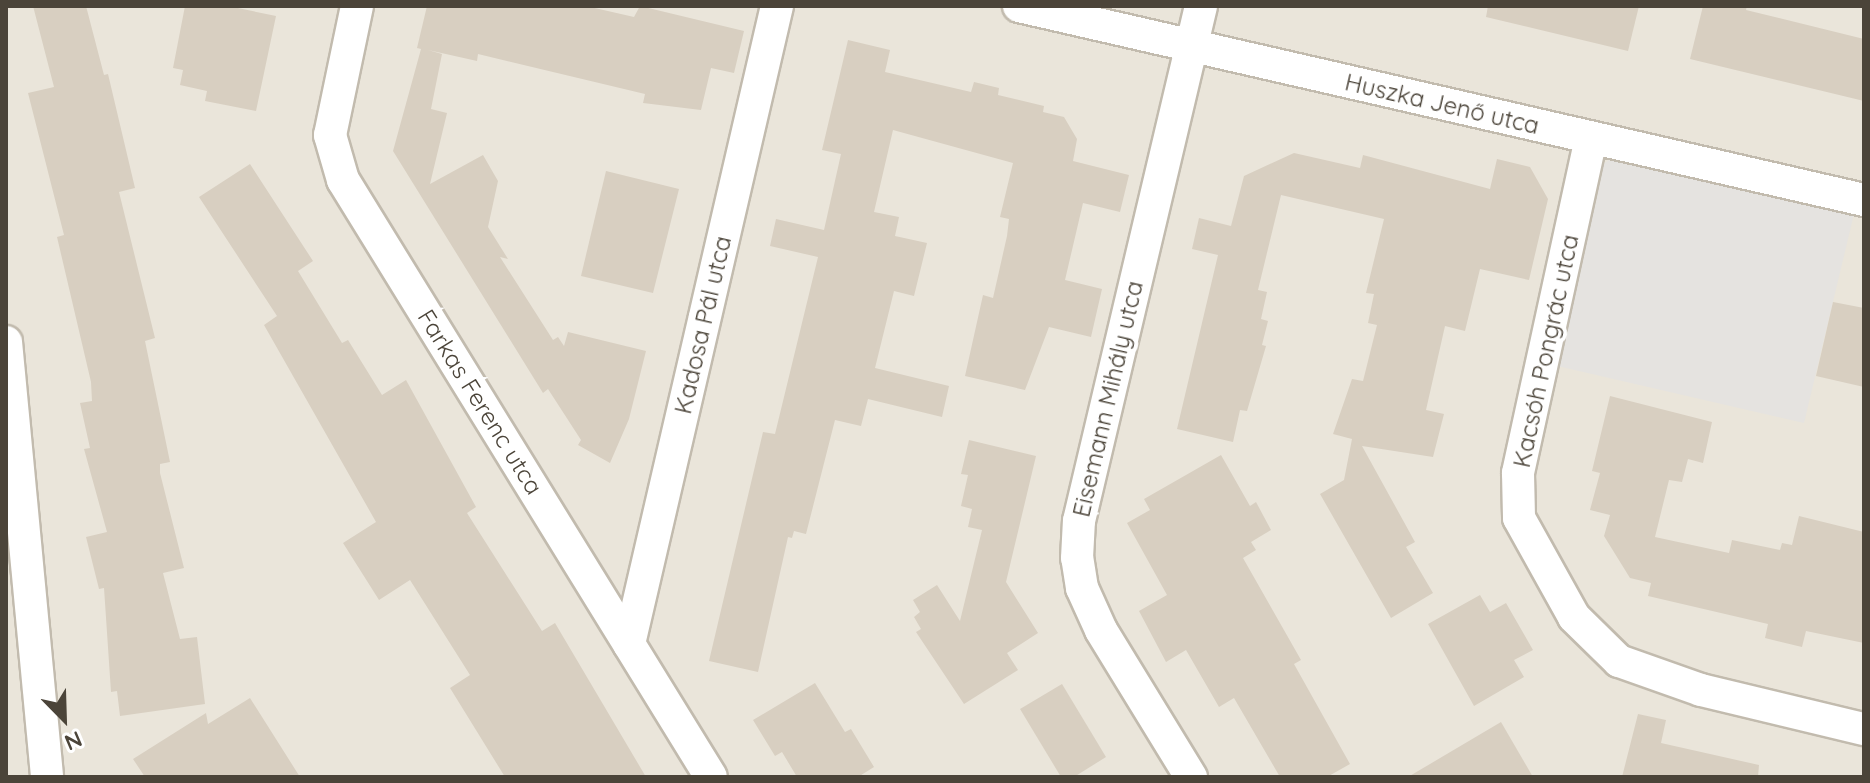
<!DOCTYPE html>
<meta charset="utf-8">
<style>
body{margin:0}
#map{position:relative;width:1870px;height:783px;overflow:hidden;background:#f6f3ec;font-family:Quicksand,sans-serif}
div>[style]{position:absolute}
.residential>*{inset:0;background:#eae5da}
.parking>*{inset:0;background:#e5e3e0}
.building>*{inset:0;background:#d8cfc1}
.roads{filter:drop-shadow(2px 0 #c2bbae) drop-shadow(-2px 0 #c2bbae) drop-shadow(0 2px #c2bbae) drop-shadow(0 -2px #c2bbae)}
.minor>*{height:32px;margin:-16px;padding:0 16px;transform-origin:16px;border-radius:16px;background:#fff}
span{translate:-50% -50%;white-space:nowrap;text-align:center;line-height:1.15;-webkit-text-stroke:8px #fff;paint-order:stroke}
.street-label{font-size:24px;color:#4b4439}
.frame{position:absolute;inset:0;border:8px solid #4b4439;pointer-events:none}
.north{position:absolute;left:24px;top:679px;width:80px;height:80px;-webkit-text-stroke:6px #fff;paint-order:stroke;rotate:157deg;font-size:22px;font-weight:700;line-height:32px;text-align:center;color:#4b4439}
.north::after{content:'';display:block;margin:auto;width:28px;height:36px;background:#4b4439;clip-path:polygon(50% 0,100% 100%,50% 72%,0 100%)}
</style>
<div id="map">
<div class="residential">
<div style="clip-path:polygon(6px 6px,1864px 6px,1864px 777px,7px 777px)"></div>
</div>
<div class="parking">
<div style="clip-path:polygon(1612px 158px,1854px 214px,1804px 423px,1553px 365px,1600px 166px)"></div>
</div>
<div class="building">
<div style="clip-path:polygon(33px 6px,86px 6px,104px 75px,108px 74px,135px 188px,119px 192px,155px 338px,145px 341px,170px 462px,160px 464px,160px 473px,184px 568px,163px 573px,180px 639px,197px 637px,205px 704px,120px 716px,117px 691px,111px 692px,104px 588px,99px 589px,86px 537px,107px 532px,84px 449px,90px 448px,80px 403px,92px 401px,91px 382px,57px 237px,64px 235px,28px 93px,54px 87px)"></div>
<div style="clip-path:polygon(185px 6px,228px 6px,276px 16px,256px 111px,205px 101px,207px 91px,180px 85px,183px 70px,173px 68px)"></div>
<div style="clip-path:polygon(427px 6px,586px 6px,634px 17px,640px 6px,744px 31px,734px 73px,711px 68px,701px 110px,643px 103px,645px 94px,478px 54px,477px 61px,428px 50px,442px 54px,431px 109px,447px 113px,430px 184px,483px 155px,498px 181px,488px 227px,508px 259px,500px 257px,553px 340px,558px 337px,564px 346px,568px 332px,646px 351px,629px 419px,610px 463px,578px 445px,581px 440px,548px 389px,543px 393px,393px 151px,421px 49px,417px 48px)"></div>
<div style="clip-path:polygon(1488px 6px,1639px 6px,1628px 51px,1486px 17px)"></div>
<div style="clip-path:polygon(1703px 6px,1747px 6px,1746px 10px,1864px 39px,1864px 101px,1690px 59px)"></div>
<div style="clip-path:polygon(848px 40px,890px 50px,885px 72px,971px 92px,974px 82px,999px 88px,998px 95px,1044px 106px,1043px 112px,1064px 117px,1077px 139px,1073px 161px,1129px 175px,1120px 212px,1083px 203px,1065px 280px,1102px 289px,1091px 337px,1049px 327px,1025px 390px,965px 376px,983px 295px,993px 298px,1007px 236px,1009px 219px,1000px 217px,1013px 163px,893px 130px,874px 212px,899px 217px,895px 236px,927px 243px,914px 296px,894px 291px,875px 368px,949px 386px,942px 417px,868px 399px,861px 426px,835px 420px,806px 534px,794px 531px,792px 538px,788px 537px,758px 672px,709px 661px,763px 432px,775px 434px,818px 257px,770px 246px,776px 219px,824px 230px,841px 154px,822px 150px)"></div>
<div style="clip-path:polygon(1294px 153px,1360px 168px,1363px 155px,1490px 189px,1497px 159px,1530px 167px,1548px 199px,1529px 280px,1480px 269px,1465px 331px,1445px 326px,1426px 410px,1444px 414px,1433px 457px,1362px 446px,1415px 542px,1406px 547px,1433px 593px,1391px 618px,1320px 494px,1344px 480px,1352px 439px,1333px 434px,1352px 379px,1363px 381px,1377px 325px,1368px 323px,1374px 294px,1366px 293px,1384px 219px,1281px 195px,1258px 290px,1267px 292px,1261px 319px,1268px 321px,1262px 345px,1266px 346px,1247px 411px,1240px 410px,1233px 442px,1177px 429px,1218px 255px,1192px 249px,1199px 218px,1231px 226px,1244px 176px)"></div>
<div style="clip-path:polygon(250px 164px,313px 261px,298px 271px,342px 343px,348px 340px,382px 395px,406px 380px,476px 507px,467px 513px,542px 631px,555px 623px,646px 777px,505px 777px,450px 688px,470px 675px,410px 580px,379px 600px,343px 543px,376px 522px,264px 325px,277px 316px,199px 197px)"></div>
<div style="clip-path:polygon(606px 171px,679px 189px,653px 293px,581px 276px)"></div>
<div style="clip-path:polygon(1833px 302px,1864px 308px,1864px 387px,1816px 376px)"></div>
<div style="clip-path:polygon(1610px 396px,1712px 422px,1703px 463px,1688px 459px,1682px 482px,1669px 480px,1655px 537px,1729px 553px,1732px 540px,1780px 550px,1782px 543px,1792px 545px,1799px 516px,1864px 532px,1864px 643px,1806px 631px,1802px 647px,1765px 638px,1768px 624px,1648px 596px,1651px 583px,1630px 578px,1604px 536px,1610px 515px,1590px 510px,1600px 473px,1592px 471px)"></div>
<div style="clip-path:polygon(969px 440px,1036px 456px,1006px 582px,1038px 633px,1007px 653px,1018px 670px,964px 704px,916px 632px,921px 629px,914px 617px,920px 612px,913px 600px,937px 585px,960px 621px,982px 530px,968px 527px,972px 509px,961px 506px,968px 475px,961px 474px)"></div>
<div style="clip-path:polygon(1221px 455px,1250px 506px,1256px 502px,1271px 530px,1251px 542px,1256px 550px,1243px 558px,1301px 660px,1294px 664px,1350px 764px,1327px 777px,1280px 777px,1234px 698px,1219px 707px,1186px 650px,1166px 662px,1139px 611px,1167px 595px,1127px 523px,1150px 510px,1144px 499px)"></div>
<div style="clip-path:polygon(1480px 595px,1490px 612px,1506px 603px,1533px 650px,1514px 660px,1524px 677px,1474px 706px,1428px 624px)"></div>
<div style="clip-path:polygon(815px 683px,845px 732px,851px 729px,874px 767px,858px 777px,797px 777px,782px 752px,775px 756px,753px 720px)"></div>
<div style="clip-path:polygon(1062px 684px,1106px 757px,1074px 777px,1061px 777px,1020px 709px)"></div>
<div style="clip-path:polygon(250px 698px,300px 777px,145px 777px,133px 759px,206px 713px,208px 724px)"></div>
<div style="clip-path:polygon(1638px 714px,1666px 720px,1661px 743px,1759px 765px,1758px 777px,1622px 777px)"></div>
<div style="clip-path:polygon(1501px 722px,1533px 777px,1408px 777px)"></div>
</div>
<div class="roads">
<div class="minor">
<div style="left:357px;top:6px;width:132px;rotate:101.8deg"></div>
<div style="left:330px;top:135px;width:47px;rotate:73.9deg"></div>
<div style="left:343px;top:180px;width:701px;rotate:58.35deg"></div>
<div style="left:1019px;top:6px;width:867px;rotate:12.93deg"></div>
<div style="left:1591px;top:138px;width:343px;rotate:102.3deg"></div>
<div style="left:1518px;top:473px;width:45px;rotate:88.7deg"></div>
<div style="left:1519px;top:518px;width:113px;rotate:60.9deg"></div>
<div style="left:1574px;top:617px;width:63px;rotate:44.4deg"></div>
<div style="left:1619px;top:661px;width:87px;rotate:19.5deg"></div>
<div style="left:1701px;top:690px;width:168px;rotate:13.5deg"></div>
<div style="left:6px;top:342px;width:437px;rotate:84.6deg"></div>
<div style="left:629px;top:644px;width:655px;rotate:-76.94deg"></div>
<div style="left:1191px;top:777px;width:172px;rotate:-121.5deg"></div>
<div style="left:1101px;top:630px;width:46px;rotate:-114.3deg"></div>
<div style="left:1082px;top:588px;width:30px;rotate:-99deg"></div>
<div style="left:1077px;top:558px;width:37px;rotate:-87deg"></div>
<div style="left:1079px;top:521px;width:529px;rotate:-76.67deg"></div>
</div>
</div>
<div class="street-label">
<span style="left:1442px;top:104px;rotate:13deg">Huszka Jenő utca</span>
<span style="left:703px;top:325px;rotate:-77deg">Kadosa Pál utca</span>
<span style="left:1546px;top:351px;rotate:-78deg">Kacsóh Pongrác utca</span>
<span style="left:1108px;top:399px;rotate:-77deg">Eisemann Mihály utca</span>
<span style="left:480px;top:402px;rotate:58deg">Farkas Ferenc utca</span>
</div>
<div class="frame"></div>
<div class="north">N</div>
</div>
